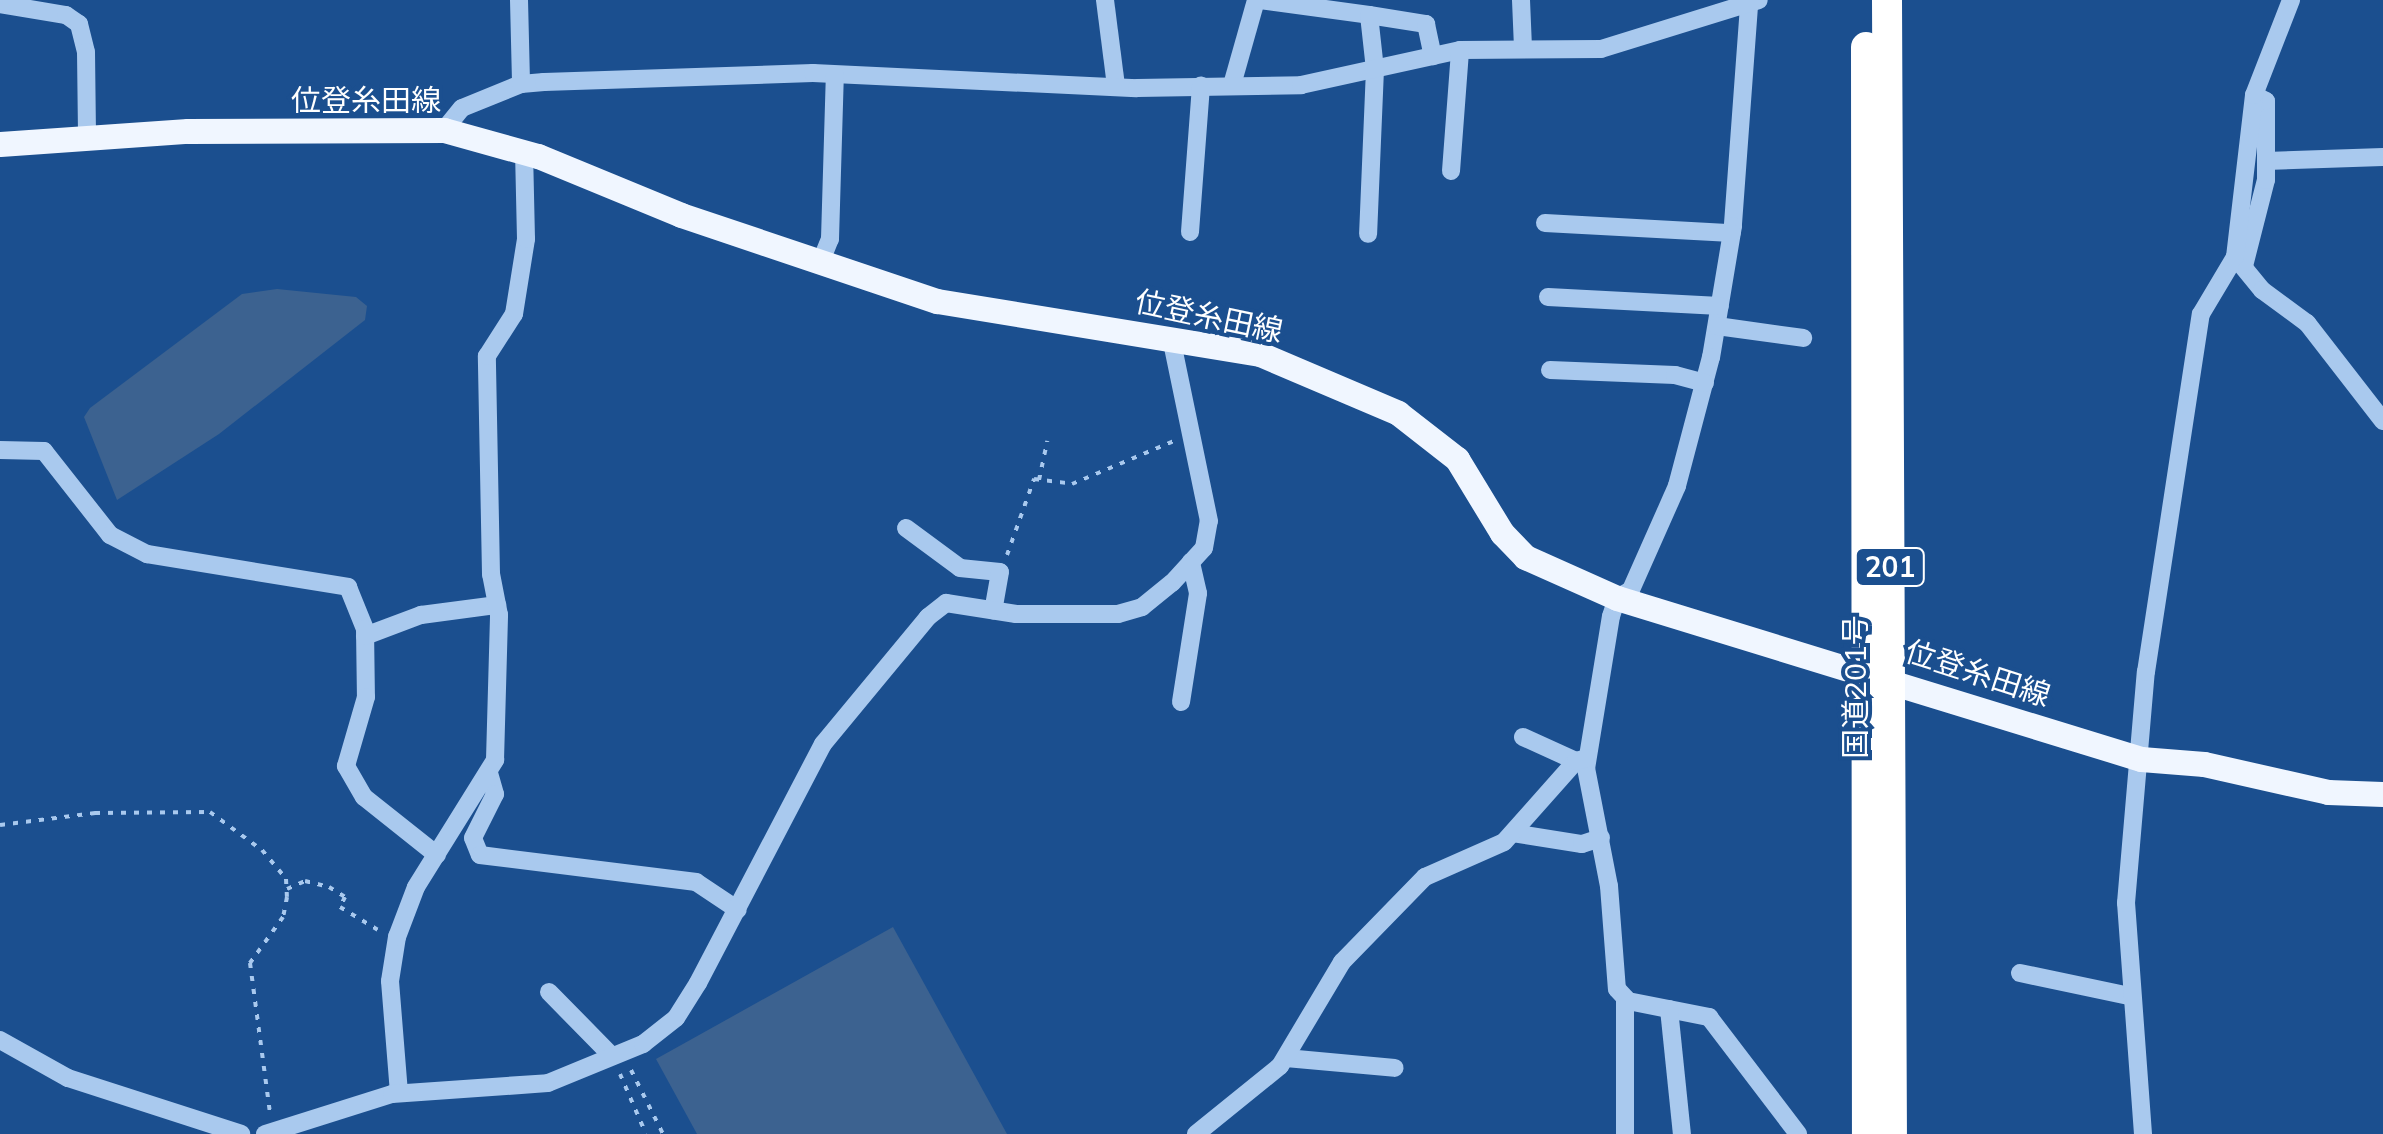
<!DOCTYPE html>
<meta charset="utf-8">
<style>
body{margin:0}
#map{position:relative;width:2383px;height:1134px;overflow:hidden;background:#1b4f8f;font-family:Mulish,"Noto Sans JP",sans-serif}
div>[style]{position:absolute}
.water>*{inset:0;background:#3c6290}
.path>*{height:4px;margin-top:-2px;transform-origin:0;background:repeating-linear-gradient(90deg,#a9c9ee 0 5px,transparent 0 13px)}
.minor>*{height:18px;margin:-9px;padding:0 9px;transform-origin:9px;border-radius:9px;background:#a9c9ee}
.major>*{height:25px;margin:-12.5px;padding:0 12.5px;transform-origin:12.5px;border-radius:12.5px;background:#f0f6ff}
.highway>*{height:30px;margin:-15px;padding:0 15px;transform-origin:15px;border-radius:15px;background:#fff}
span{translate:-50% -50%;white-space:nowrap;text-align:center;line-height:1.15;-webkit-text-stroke:8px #1b4f8f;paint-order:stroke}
.shield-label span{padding:2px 8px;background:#1b4f8f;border:2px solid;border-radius:8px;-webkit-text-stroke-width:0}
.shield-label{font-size:28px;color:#fff;font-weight:700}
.street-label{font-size:30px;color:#fff}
</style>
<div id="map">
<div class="water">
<div style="clip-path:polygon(277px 289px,356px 297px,367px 306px,365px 320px,219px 434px,117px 500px,84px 417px,90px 408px,242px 294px)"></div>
<div style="clip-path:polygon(893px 927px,1007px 1134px,697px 1134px,656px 1059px)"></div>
</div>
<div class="path">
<div style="left:1039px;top:480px;width:40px;rotate:-78deg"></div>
<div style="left:1007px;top:555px;width:81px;rotate:-70.4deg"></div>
<div style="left:1034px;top:479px;width:38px;rotate:7deg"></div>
<div style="left:1072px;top:484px;width:111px;rotate:-22.9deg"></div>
<div style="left:0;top:825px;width:96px;rotate:-7.2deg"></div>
<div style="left:95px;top:813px;width:115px;rotate:-0.5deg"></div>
<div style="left:210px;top:812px;width:64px;rotate:36.2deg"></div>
<div style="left:262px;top:850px;width:38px;rotate:50deg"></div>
<div style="left:286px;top:879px;width:18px;rotate:87deg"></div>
<div style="left:287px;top:897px;width:20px;rotate:101deg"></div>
<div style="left:283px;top:917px;width:57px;rotate:125.7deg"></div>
<div style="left:250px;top:963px;width:151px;rotate:82.4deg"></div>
<div style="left:287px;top:889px;width:20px;rotate:-24deg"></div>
<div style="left:305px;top:881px;width:25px;rotate:14deg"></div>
<div style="left:329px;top:887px;width:19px;rotate:32deg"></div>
<div style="left:345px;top:897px;width:11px;rotate:117deg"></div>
<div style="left:340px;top:907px;width:44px;rotate:31.2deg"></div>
<div style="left:631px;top:1070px;width:72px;rotate:63.4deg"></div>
<div style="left:620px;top:1074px;width:65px;rotate:66.6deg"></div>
</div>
<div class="minor">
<div style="left:519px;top:0;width:84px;rotate:88.6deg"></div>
<div style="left:1105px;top:0;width:87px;rotate:82.7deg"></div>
<div style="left:1260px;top:0;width:110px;rotate:7.8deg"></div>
<div style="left:1369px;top:15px;width:54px;rotate:83.7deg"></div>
<div style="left:1375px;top:69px;width:165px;rotate:92.4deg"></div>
<div style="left:1521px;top:0;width:48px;rotate:87.6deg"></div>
<div style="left:0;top:4px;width:67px;rotate:9.5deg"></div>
<div style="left:66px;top:15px;width:16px;rotate:35deg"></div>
<div style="left:79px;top:24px;width:29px;rotate:76deg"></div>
<div style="left:86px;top:52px;width:84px;rotate:89.3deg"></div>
<div style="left:1749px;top:6px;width:221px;rotate:94.2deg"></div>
<div style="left:1733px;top:226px;width:133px;rotate:99.5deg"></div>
<div style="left:1711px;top:357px;width:133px;rotate:104.8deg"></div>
<div style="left:1677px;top:486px;width:114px;rotate:113.9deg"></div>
<div style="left:1631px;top:590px;width:16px;rotate:150deg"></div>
<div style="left:1617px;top:598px;width:19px;rotate:108deg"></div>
<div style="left:1611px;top:616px;width:154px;rotate:99.3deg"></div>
<div style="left:1586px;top:768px;width:120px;rotate:79deg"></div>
<div style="left:1609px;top:886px;width:103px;rotate:85.6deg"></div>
<div style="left:1617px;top:989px;width:16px;rotate:47deg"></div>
<div style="left:1628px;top:1001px;width:83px;rotate:11.2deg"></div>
<div style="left:1709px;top:1017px;width:147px;rotate:52.7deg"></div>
<div style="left:1369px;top:15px;width:58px;rotate:9deg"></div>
<div style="left:1426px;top:24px;width:33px;rotate:78deg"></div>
<div style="left:1232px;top:85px;width:88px;rotate:-74.2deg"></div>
<div style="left:444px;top:130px;width:28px;rotate:-51deg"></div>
<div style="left:462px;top:108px;width:64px;rotate:-22.1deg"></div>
<div style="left:521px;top:84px;width:23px;rotate:-5deg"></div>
<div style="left:544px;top:82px;width:269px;rotate:-1.9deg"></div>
<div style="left:813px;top:73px;width:324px;rotate:2.7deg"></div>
<div style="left:1137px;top:88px;width:164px;rotate:-1deg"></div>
<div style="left:1301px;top:85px;width:163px;rotate:-12.4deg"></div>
<div style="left:1460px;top:50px;width:141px;rotate:-0.4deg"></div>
<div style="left:1601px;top:49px;width:165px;rotate:-17.2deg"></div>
<div style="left:2266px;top:161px;width:117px;rotate:-2deg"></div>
<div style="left:1451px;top:171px;width:121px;rotate:-85.7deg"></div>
<div style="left:1545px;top:223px;width:187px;rotate:3.1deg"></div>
<div style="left:1190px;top:232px;width:147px;rotate:-85.7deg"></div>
<div style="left:2235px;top:257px;width:43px;rotate:50.7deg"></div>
<div style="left:2262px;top:290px;width:56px;rotate:36.3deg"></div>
<div style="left:2307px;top:323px;width:124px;rotate:52.2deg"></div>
<div style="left:821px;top:261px;width:24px;rotate:-68deg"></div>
<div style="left:830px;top:239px;width:164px;rotate:-88.3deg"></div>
<div style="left:2244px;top:266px;width:89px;rotate:-75.7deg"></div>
<div style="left:2266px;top:180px;width:79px;rotate:-90deg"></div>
<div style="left:2266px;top:101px;width:13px;rotate:-153deg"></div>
<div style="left:1548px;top:297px;width:172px;rotate:3deg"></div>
<div style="left:1717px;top:326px;width:87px;rotate:7.9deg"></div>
<div style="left:1550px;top:370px;width:125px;rotate:2.3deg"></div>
<div style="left:1675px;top:375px;width:31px;rotate:15deg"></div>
<div style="left:0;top:450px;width:44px;rotate:1.3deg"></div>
<div style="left:44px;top:451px;width:107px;rotate:51.8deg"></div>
<div style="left:110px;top:535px;width:42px;rotate:27.2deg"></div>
<div style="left:147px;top:554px;width:204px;rotate:9.3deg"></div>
<div style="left:348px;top:587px;width:45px;rotate:68deg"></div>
<div style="left:365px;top:629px;width:68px;rotate:89.2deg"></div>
<div style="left:366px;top:697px;width:72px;rotate:106.2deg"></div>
<div style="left:346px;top:766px;width:36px;rotate:60deg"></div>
<div style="left:364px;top:797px;width:93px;rotate:38.5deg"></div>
<div style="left:906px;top:528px;width:67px;rotate:36.5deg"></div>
<div style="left:960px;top:568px;width:40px;rotate:5.7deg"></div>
<div style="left:1000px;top:572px;width:39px;rotate:100deg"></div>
<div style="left:365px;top:636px;width:60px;rotate:-20.6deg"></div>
<div style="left:421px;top:615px;width:77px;rotate:-7.5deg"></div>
<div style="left:1181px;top:702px;width:110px;rotate:-81.1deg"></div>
<div style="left:1198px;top:593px;width:32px;rotate:-103deg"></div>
<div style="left:1523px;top:737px;width:58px;rotate:24.4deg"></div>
<div style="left:489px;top:773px;width:22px;rotate:74deg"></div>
<div style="left:495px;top:794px;width:49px;rotate:116.6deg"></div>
<div style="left:473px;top:838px;width:18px;rotate:68deg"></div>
<div style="left:480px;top:855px;width:218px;rotate:7.1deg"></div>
<div style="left:696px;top:882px;width:50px;rotate:33.7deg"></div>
<div style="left:1513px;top:833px;width:70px;rotate:9.1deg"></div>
<div style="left:1582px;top:844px;width:20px;rotate:-18deg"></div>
<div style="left:2020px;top:973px;width:111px;rotate:11.9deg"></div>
<div style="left:549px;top:992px;width:90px;rotate:45.5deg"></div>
<div style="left:1625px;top:998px;width:136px;rotate:90deg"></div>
<div style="left:1669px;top:1009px;width:126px;rotate:84.1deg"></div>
<div style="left:0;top:1040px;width:78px;rotate:29.2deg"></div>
<div style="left:68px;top:1078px;width:182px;rotate:17.9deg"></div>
<div style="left:1286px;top:1058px;width:109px;rotate:5.2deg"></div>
<div style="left:399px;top:1093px;width:112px;rotate:-94.6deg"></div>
<div style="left:390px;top:981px;width:45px;rotate:-81deg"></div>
<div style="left:397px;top:937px;width:53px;rotate:-69.2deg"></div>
<div style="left:416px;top:887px;width:150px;rotate:-58.1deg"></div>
<div style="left:495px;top:760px;width:145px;rotate:-88.4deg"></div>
<div style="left:499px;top:615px;width:42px;rotate:-101deg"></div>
<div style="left:491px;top:574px;width:218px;rotate:-91.1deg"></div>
<div style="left:487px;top:356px;width:50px;rotate:-57.3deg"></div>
<div style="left:514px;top:314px;width:76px;rotate:-80.9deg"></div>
<div style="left:526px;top:239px;width:87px;rotate:-91.3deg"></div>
<div style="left:265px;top:1134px;width:133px;rotate:-17.5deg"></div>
<div style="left:392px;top:1094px;width:156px;rotate:-4deg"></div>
<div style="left:548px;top:1083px;width:103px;rotate:-22.3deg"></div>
<div style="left:643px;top:1044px;width:42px;rotate:-38.2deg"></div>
<div style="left:676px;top:1018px;width:41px;rotate:-57.8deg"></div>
<div style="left:698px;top:983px;width:270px;rotate:-62.4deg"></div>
<div style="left:823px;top:744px;width:165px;rotate:-50.4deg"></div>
<div style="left:928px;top:617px;width:23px;rotate:-38deg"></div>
<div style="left:946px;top:603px;width:71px;rotate:8.9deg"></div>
<div style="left:1016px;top:614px;width:102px"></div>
<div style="left:1118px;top:614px;width:25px;rotate:-16deg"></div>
<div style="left:1142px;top:607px;width:38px;rotate:-39deg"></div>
<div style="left:1172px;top:583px;width:47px;rotate:-47.6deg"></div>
<div style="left:1204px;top:548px;width:27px;rotate:-80deg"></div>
<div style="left:1209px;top:521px;width:187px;rotate:-101.7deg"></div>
<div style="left:1196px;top:1134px;width:108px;rotate:-39deg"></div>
<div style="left:1280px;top:1066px;width:121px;rotate:-59.2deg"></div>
<div style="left:1342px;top:962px;width:119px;rotate:-45.7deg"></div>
<div style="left:1425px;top:877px;width:86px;rotate:-23.9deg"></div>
<div style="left:1504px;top:842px;width:108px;rotate:-48.4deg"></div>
<div style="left:1576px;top:761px;width:11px;rotate:-15deg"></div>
<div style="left:2143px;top:1134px;width:232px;rotate:-94.2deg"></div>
<div style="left:2126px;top:903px;width:232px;rotate:-85.1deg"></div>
<div style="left:2146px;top:672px;width:362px;rotate:-81.3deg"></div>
<div style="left:2201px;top:314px;width:66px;rotate:-59.2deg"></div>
<div style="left:2235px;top:257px;width:163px;rotate:-83.3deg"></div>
<div style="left:2254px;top:95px;width:102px;rotate:-68.7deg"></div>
</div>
<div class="major">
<div style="left:0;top:144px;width:188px;rotate:-4deg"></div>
<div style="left:188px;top:131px;width:256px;rotate:-0.2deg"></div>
<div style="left:444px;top:130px;width:98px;rotate:15.5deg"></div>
<div style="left:538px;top:156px;width:155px;rotate:22.4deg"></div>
<div style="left:681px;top:215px;width:270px;rotate:18.6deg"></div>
<div style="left:937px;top:301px;width:327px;rotate:9.3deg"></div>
<div style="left:1260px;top:354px;width:150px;rotate:23.1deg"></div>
<div style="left:1398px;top:413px;width:75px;rotate:37.9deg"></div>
<div style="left:1457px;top:459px;width:87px;rotate:58.7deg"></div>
<div style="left:1502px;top:533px;width:33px;rotate:46deg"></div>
<div style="left:1525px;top:557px;width:101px;rotate:24deg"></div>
<div style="left:1617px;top:598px;width:548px;rotate:17.08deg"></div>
<div style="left:2141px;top:759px;width:63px;rotate:4.5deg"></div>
<div style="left:2204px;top:764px;width:127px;rotate:12.7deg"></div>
<div style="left:2328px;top:792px;width:55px;rotate:2.1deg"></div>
</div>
<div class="highway">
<div style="left:1887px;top:0;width:1134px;rotate:89.75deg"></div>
<div style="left:1866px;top:47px;width:1087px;rotate:89.95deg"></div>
</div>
<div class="shield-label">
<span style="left:1890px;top:567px">201</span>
</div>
<div class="street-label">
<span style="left:366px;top:100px">位登糸田線</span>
<span style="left:1209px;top:316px;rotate:12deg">位登糸田線</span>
<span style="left:1978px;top:673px;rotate:18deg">位登糸田線</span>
<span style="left:1855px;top:687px;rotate:-90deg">国道201号</span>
</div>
</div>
